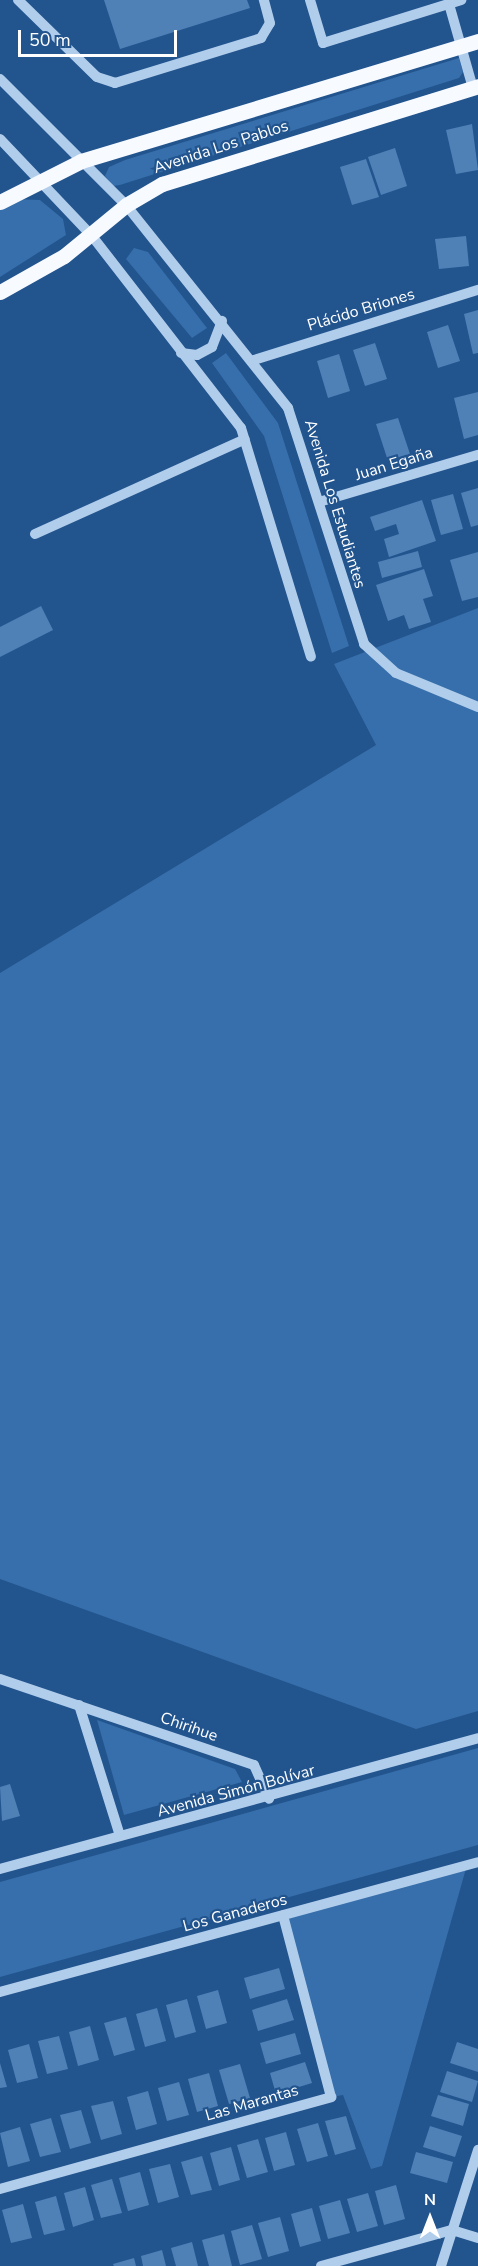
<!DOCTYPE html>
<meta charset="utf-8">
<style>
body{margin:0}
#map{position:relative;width:478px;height:2266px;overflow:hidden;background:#22548e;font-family:"Nunito Sans",sans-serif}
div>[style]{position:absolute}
.green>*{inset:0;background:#366fab}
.building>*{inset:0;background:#4f81b7}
.minor>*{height:10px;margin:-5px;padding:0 5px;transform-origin:5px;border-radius:5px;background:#b1cdec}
.major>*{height:15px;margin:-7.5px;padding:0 7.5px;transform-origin:7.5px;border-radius:7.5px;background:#f7faff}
span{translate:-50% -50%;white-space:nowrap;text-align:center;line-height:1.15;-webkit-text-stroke:4.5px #22548e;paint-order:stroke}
.street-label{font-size:16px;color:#fff}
.north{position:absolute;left:400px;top:2188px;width:60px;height:60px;-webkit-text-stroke:4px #22548e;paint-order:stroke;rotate:0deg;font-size:16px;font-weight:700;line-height:24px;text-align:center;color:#fff}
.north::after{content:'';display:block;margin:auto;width:21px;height:27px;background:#fff;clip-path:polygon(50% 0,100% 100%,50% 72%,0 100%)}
.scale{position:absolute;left:18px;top:30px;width:159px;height:27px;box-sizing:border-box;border:3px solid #fff;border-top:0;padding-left:8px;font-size:18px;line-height:21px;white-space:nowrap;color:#fff;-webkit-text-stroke:4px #22548e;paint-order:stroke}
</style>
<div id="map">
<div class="green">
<div style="clip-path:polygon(459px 58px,463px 72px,459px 78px,120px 185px,113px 186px,105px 176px,109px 167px,125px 160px)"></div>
<div style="clip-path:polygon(13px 199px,40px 200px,63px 219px,66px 235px,0 277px,0 206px)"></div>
<div style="clip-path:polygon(134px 248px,148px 252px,207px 328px,192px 338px,126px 259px)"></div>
<div style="clip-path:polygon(226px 353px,278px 423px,349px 646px,332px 653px,264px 436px,212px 363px)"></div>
<div style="clip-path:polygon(478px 608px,478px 1711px,416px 1729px,0 1579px,0 973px,376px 745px,334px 664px)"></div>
<div style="clip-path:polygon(97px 1720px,235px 1769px,242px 1782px,124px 1815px)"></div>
<div style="clip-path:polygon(478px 1748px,478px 1845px,0 1977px,0 1882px)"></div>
<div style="clip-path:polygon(467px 1865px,382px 2166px,371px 2169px,343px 2095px,331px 2097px,283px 1915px)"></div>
</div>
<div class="building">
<div style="clip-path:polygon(104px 0,247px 0,250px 8px,120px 49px)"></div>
<div style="clip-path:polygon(472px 124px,478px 170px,456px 174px,446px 130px)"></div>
<div style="clip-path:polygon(395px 148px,407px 186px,381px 195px,368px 157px)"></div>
<div style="clip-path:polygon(366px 159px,379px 197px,352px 205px,340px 167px)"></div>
<div style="clip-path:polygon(466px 236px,469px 266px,439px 269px,435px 239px)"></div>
<div style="clip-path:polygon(478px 310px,478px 353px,473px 354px,464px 314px)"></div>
<div style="clip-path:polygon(448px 325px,460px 361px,438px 368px,427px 332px)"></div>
<div style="clip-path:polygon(375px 343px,387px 379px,365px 386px,353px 350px)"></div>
<div style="clip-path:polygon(339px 354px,350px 391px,328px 398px,317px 361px)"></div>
<div style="clip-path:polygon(478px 392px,478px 435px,464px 439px,454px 398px)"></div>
<div style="clip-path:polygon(398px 418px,410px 454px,388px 461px,376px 424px)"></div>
<div style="clip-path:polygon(478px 488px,478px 525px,471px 527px,461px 493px)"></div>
<div style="clip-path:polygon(453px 494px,463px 529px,441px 535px,431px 500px)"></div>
<div style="clip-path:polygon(422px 500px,436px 541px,389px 557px,384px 539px,399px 534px,396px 524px,375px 531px,370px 517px)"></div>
<div style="clip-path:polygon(418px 551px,422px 567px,382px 578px,378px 562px)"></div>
<div style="clip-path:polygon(478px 552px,478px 597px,462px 601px,450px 560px)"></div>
<div style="clip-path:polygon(424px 569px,433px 596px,423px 599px,431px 622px,409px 629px,404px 615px,388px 621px,376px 585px)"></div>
<div style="clip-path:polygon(41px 606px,53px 630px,0 657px,0 627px)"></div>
<div style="clip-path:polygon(10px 1784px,20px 1816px,2px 1821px,0 1787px)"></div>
<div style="clip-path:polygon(279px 1968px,285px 1989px,250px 1999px,244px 1978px)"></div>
<div style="clip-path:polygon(218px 1990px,227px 2023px,206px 2029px,197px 1996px)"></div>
<div style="clip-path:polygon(187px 1999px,196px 2032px,175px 2038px,166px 2005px)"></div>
<div style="clip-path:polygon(287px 1999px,294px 2020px,258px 2031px,252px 2010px)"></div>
<div style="clip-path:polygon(157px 2008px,166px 2041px,145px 2047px,136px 2014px)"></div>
<div style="clip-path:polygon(126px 2017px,135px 2050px,114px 2056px,104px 2023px)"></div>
<div style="clip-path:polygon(90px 2026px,99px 2060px,78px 2066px,69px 2032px)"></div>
<div style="clip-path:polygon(295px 2033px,301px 2054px,266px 2064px,260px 2043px)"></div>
<div style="clip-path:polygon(59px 2036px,68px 2069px,47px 2074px,38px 2041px)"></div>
<div style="clip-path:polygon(457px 2042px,478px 2049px,478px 2072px,450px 2063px)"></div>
<div style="clip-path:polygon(29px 2044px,38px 2078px,17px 2083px,8px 2050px)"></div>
<div style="clip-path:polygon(305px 2062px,312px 2083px,276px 2094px,270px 2073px)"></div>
<div style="clip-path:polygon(0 2063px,7px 2087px,0 2088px)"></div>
<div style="clip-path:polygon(240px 2064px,250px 2098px,229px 2104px,219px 2070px)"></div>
<div style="clip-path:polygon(447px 2071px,478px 2081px,472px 2102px,440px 2092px)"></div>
<div style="clip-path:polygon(209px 2073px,218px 2106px,197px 2112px,188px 2079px)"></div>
<div style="clip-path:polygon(179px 2082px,189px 2115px,167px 2121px,158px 2088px)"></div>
<div style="clip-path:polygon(148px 2091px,157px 2124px,136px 2130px,127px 2097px)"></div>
<div style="clip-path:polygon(438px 2095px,469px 2104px,463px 2126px,431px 2116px)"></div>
<div style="clip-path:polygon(113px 2101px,122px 2134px,101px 2140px,91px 2106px)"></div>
<div style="clip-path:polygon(81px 2110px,91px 2143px,70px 2149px,60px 2115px)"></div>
<div style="clip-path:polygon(346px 2116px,356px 2149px,335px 2155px,325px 2121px)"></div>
<div style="clip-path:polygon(51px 2118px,61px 2152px,40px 2157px,30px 2124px)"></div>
<div style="clip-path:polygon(318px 2123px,328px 2156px,307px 2162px,297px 2129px)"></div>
<div style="clip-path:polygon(430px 2126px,462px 2136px,455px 2157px,423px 2147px)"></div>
<div style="clip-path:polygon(20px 2127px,30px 2161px,8px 2167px,0 2133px)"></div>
<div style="clip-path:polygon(286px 2132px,295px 2165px,274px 2171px,265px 2138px)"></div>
<div style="clip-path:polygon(258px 2139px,268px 2172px,247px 2178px,237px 2145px)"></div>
<div style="clip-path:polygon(231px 2147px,240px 2180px,219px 2186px,210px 2153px)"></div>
<div style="clip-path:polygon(416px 2152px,453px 2162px,447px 2183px,410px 2173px)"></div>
<div style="clip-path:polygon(202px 2156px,212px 2190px,191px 2195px,181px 2162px)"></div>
<div style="clip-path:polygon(170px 2164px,179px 2197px,158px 2203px,149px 2169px)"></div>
<div style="clip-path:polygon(140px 2172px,149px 2205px,128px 2211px,119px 2178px)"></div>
<div style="clip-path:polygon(112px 2179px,122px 2213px,101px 2218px,91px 2185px)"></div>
<div style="clip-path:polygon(396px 2185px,405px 2219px,384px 2225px,375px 2191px)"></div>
<div style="clip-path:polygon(85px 2187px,94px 2220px,73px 2227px,64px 2193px)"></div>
<div style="clip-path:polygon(368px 2193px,378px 2226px,357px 2232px,347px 2199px)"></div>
<div style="clip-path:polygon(56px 2196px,65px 2230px,44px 2235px,35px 2202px)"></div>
<div style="clip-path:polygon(340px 2200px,350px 2233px,328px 2239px,319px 2206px)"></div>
<div style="clip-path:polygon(23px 2204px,32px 2238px,11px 2243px,2px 2210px)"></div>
<div style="clip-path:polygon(312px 2208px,321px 2241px,300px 2247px,291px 2214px)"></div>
<div style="clip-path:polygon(280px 2217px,289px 2251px,268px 2257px,258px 2223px)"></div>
<div style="clip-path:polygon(252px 2225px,262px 2259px,240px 2265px,231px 2231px)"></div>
<div style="clip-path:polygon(224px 2234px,232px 2266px,209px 2266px,202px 2240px)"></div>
<div style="clip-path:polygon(192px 2242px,198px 2266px,176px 2266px,171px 2248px)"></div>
<div style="clip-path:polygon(162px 2250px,166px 2266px,143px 2266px,141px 2256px)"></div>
<div style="clip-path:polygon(134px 2258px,136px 2266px,114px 2266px,113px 2264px)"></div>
</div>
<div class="minor">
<div style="left:18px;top:0;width:110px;rotate:44.3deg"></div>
<div style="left:97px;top:77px;width:19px;rotate:18deg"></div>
<div style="left:115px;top:83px;width:153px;rotate:-17.1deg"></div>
<div style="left:261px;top:38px;width:17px;rotate:-59deg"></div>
<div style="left:270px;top:23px;width:24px;rotate:-105deg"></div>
<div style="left:310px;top:0;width:45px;rotate:73.2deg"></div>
<div style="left:323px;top:43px;width:145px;rotate:-17.3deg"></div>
<div style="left:449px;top:4px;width:87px;rotate:74.1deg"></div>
<div style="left:0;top:79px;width:178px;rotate:45deg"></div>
<div style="left:126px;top:205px;width:260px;rotate:51.4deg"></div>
<div style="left:288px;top:408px;width:248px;rotate:72.1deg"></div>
<div style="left:364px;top:644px;width:43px;rotate:42.2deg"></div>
<div style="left:396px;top:673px;width:89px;rotate:22.5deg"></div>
<div style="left:0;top:139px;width:134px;rotate:46.5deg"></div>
<div style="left:92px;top:236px;width:243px;rotate:52.2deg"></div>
<div style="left:241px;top:428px;width:239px;rotate:73deg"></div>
<div style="left:181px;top:353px;width:16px;rotate:7deg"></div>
<div style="left:197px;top:355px;width:17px;rotate:-28deg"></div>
<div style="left:212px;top:347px;width:28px;rotate:-69deg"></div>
<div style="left:254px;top:360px;width:235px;rotate:-17.4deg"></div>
<div style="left:319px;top:502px;width:166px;rotate:-16.5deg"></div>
<div style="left:35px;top:534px;width:230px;rotate:-24.3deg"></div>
<div style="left:0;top:1679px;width:268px;rotate:18.7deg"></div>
<div style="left:254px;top:1765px;width:37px;rotate:66deg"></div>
<div style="left:79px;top:1705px;width:137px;rotate:72.6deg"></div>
<div style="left:0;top:1869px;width:496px;rotate:-15.3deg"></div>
<div style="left:0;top:1992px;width:495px;rotate:-15.2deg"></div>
<div style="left:0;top:2189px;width:344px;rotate:-15.5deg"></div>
<div style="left:331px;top:2097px;width:188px;rotate:-104.8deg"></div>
<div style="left:321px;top:2266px;width:136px;rotate:-15.4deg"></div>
<div style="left:452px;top:2230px;width:27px;rotate:17deg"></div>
<div style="left:441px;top:2266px;width:122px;rotate:-72.3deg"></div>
</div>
<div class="major">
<div style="left:0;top:202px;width:91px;rotate:-26.8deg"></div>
<div style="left:81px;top:161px;width:415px;rotate:-16.8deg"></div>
<div style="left:0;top:292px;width:73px;rotate:-29.4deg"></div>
<div style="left:64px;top:256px;width:80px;rotate:-39.4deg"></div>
<div style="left:126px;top:205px;width:42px;rotate:-30.3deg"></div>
<div style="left:162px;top:184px;width:331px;rotate:-17.2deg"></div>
</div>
<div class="street-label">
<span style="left:221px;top:147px;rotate:-18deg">Avenida Los Pablos</span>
<span style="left:361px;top:310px;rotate:-17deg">Plácido Briones</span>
<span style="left:394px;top:464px;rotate:-17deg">Juan Egaña</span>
<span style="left:335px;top:504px;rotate:73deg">Avenida Los Estudiantes</span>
<span style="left:189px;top:1727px;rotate:19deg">Chirihue</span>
<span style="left:236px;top:1791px;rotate:-15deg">Avenida Simón Bolívar</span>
<span style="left:235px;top:1913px;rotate:-15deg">Los Ganaderos</span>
<span style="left:252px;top:2103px;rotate:-16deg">Las Marantas</span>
</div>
<div class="north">N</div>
<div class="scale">50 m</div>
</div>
